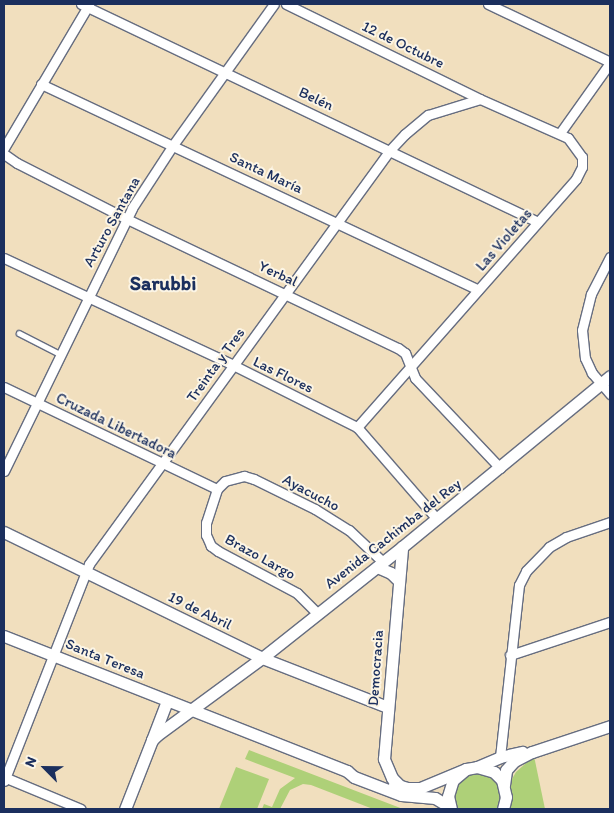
<!DOCTYPE html>
<meta charset="utf-8">
<style>
body{margin:0}
#map{position:relative;width:614px;height:813px;overflow:hidden;background:#f1dfbe;font-family:Itim,sans-serif}
div>[style]{position:absolute}
.green>*{inset:0;background:#aed078}
.roads{filter:drop-shadow(1px 0 #666d80) drop-shadow(-1px 0 #666d80) drop-shadow(0 1px #666d80) drop-shadow(0 -1px #666d80)}
.service>*{height:4.5px;margin:-2.25px;padding:0 2.25px;transform-origin:2.25px;border-radius:2.25px;background:#fff}
.minor>*{height:9px;margin:-4.5px;padding:0 4.5px;transform-origin:4.5px;border-radius:4.5px;background:#fff}
.tertiary>*{height:11px;margin:-5.5px;padding:0 5.5px;transform-origin:5.5px;border-radius:5.5px;background:#fff}
span{translate:-50% -50%;white-space:nowrap;text-align:center;line-height:1.15;-webkit-text-stroke:4px #fcf5e5;paint-order:stroke}
.street-label{font-size:15px;color:#1b2f5e}
.district-label{font-size:20px;color:#1b2f5e;font-weight:700}
.frame{position:absolute;inset:0;border:5px solid #1b2f5e;pointer-events:none}
.north{position:absolute;left:20px;top:743px;width:50px;height:50px;-webkit-text-stroke:4px #fcf5e5;paint-order:stroke;rotate:293deg;font-size:14px;font-weight:700;line-height:20px;text-align:center;color:#1b2f5e}
.north::after{content:'';display:block;margin:auto;width:18px;height:22px;background:#1b2f5e;clip-path:polygon(50% 0,100% 100%,50% 72%,0 100%)}
</style>
<div id="map">
<div class="green">
<div style="clip-path:polygon(249px 750px,403px 809px,373px 809px,311px 785px,303px 784px,290px 790px,280px 809px,262px 809px,264px 804px,272px 807px,280px 789px,295px 778px,245px 759px)"></div>
<div style="clip-path:polygon(534px 756px,545px 809px,508px 809px,512px 779px,516px 772px)"></div>
<div style="clip-path:polygon(236px 767px,269px 779px,257px 809px,219px 809px)"></div>
<div style="clip-path:polygon(466px 769px,498px 776px,503px 809px,451px 809px,448px 796px)"></div>
</div>
<div class="roads">
<div class="service">
<div style="left:19px;top:333px;width:46px;rotate:27.1deg"></div>
</div>
<div class="minor">
<div style="left:81px;top:4px;width:506px;rotate:25.5deg"></div>
<div style="left:286px;top:4px;width:216px;rotate:26.1deg"></div>
<div style="left:488px;top:4px;width:135px;rotate:25.4deg"></div>
<div style="left:41px;top:84px;width:483px;rotate:25.2deg"></div>
<div style="left:560px;top:133px;width:86px;rotate:-54.5deg"></div>
<div style="left:4px;top:148px;width:167px;rotate:-59.4deg"></div>
<div style="left:4px;top:154px;width:16px;rotate:35deg"></div>
<div style="left:17px;top:163px;width:123px;rotate:27deg"></div>
<div style="left:127px;top:219px;width:300px;rotate:25.5deg"></div>
<div style="left:398px;top:348px;width:9px;rotate:36deg"></div>
<div style="left:405px;top:353px;width:27px;rotate:68deg"></div>
<div style="left:415px;top:378px;width:124px;rotate:46.6deg"></div>
<div style="left:610px;top:257px;width:42px;rotate:117.2deg"></div>
<div style="left:591px;top:294px;width:37px;rotate:104deg"></div>
<div style="left:582px;top:330px;width:28px;rotate:84deg"></div>
<div style="left:585px;top:358px;width:17px;rotate:65deg"></div>
<div style="left:592px;top:373px;width:28px;rotate:49deg"></div>
<div style="left:4px;top:258px;width:253px;rotate:25deg"></div>
<div style="left:233px;top:365px;width:139px;rotate:26.6deg"></div>
<div style="left:357px;top:427px;width:122px;rotate:49deg"></div>
<div style="left:4px;top:387px;width:236px;rotate:25.6deg"></div>
<div style="left:4px;top:471px;width:292px;rotate:-64deg"></div>
<div style="left:132px;top:208px;width:75px;rotate:-56.9deg"></div>
<div style="left:173px;top:145px;width:173px;rotate:-54.4deg"></div>
<div style="left:317px;top:613px;width:28px;rotate:-135deg"></div>
<div style="left:297px;top:593px;width:89px;rotate:-152deg"></div>
<div style="left:218px;top:551px;width:9px;rotate:-144deg"></div>
<div style="left:211px;top:546px;width:12px;rotate:-114deg"></div>
<div style="left:206px;top:535px;width:12px;rotate:-90deg"></div>
<div style="left:206px;top:523px;width:36px;rotate:-72deg"></div>
<div style="left:217px;top:489px;width:11px;rotate:-45deg"></div>
<div style="left:225px;top:481px;width:20px;rotate:-15deg"></div>
<div style="left:244px;top:476px;width:10px;rotate:17deg"></div>
<div style="left:254px;top:479px;width:68px;rotate:26.2deg"></div>
<div style="left:315px;top:509px;width:40px;rotate:32deg"></div>
<div style="left:349px;top:530px;width:47px;rotate:43.3deg"></div>
<div style="left:510px;top:655px;width:105px;rotate:-18.3deg"></div>
<div style="left:500px;top:757px;width:173px;rotate:-83.7deg"></div>
<div style="left:519px;top:585px;width:16px;rotate:-63deg"></div>
<div style="left:526px;top:571px;width:33px;rotate:-46deg"></div>
<div style="left:549px;top:547px;width:20px;rotate:-30deg"></div>
<div style="left:566px;top:537px;width:46px;rotate:-18.8deg"></div>
<div style="left:4px;top:777px;width:83px;rotate:22.6deg"></div>
<div style="left:4px;top:781px;width:233px;rotate:-68.6deg"></div>
<div style="left:89px;top:564px;width:512px;rotate:-53.98deg"></div>
<div style="left:390px;top:150px;width:22px;rotate:-47deg"></div>
<div style="left:405px;top:134px;width:30px;rotate:-40deg"></div>
<div style="left:428px;top:115px;width:54px;rotate:-17.1deg"></div>
<div style="left:480px;top:99px;width:96px;rotate:23.9deg"></div>
<div style="left:568px;top:138px;width:24px;rotate:54deg"></div>
<div style="left:582px;top:157px;width:10px;rotate:90deg"></div>
<div style="left:582px;top:167px;width:13px;rotate:117deg"></div>
<div style="left:576px;top:179px;width:331px;rotate:131.4deg"></div>
</div>
<div class="tertiary">
<div style="left:4px;top:532px;width:287px;rotate:26deg"></div>
<div style="left:262px;top:658px;width:135px;rotate:21.3deg"></div>
<div style="left:377px;top:567px;width:15px;rotate:23deg"></div>
<div style="left:391px;top:573px;width:10px;rotate:45deg"></div>
<div style="left:4px;top:636px;width:369px;rotate:21.5deg"></div>
<div style="left:347px;top:771px;width:9px;rotate:41deg"></div>
<div style="left:354px;top:777px;width:50px;rotate:21deg"></div>
<div style="left:401px;top:795px;width:34px;rotate:5deg"></div>
<div style="left:435px;top:798px;width:17px;rotate:31deg"></div>
<div style="left:152px;top:740px;width:42px;rotate:-69deg"></div>
<div style="left:477px;top:767px;width:25px;rotate:-23deg"></div>
<div style="left:500px;top:757px;width:23px;rotate:-13deg"></div>
<div style="left:394px;top:784px;width:14px;rotate:17deg"></div>
<div style="left:407px;top:788px;width:13px"></div>
<div style="left:420px;top:788px;width:50px;rotate:-22.4deg"></div>
<div style="left:504px;top:785px;width:15px;rotate:-82deg"></div>
<div style="left:506px;top:770px;width:12px;rotate:-48deg"></div>
<div style="left:514px;top:761px;width:20px;rotate:-27deg"></div>
<div style="left:532px;top:752px;width:82px;rotate:-18.4deg"></div>
<div style="left:400px;top:786px;width:11px;rotate:-135deg"></div>
<div style="left:392px;top:778px;width:21px;rotate:-113deg"></div>
<div style="left:384px;top:759px;width:213px;rotate:-85.1deg"></div>
<div style="left:125px;top:809px;width:74px;rotate:-68.6deg"></div>
<div style="left:152px;top:740px;width:7px;rotate:-45deg"></div>
<div style="left:157px;top:735px;width:130px;rotate:-36.3deg"></div>
<div style="left:262px;top:658px;width:179px;rotate:-38.4deg"></div>
<div style="left:402px;top:547px;width:269px;rotate:-39.4deg"></div>
<div style="left:451px;top:809px;width:13px;rotate:-103deg"></div>
<div style="left:448px;top:796px;width:17px;rotate:-73deg"></div>
<div style="left:453px;top:780px;width:17px;rotate:-40deg"></div>
<div style="left:466px;top:769px;width:11px;rotate:-10deg"></div>
<div style="left:477px;top:767px;width:18px;rotate:16deg"></div>
<div style="left:494px;top:772px;width:11px;rotate:45deg"></div>
<div style="left:502px;top:780px;width:17px;rotate:77deg"></div>
<div style="left:506px;top:797px;width:12px;rotate:104deg"></div>
</div>
</div>
<div class="street-label">
<span style="left:403px;top:45px;rotate:26deg">12 de Octubre</span>
<span style="left:316px;top:99px;rotate:25deg">Belén</span>
<span style="left:266px;top:173px;rotate:25deg">Santa María</span>
<span style="left:112px;top:222px;rotate:-61deg">Arturo Santana</span>
<span style="left:504px;top:240px;rotate:-49deg">Las Violetas</span>
<span style="left:278px;top:274px;rotate:25deg">Yerbal</span>
<span style="left:216px;top:365px;rotate:-54deg">Treinta y Tres</span>
<span style="left:283px;top:375px;rotate:26deg">Las Flores</span>
<span style="left:116px;top:426px;rotate:26deg">Cruzada Libertadora</span>
<span style="left:311px;top:493px;rotate:28deg">Ayacucho</span>
<span style="left:393px;top:534px;rotate:-38deg">Avenida Cachimba del Rey</span>
<span style="left:260px;top:557px;rotate:29deg">Brazo Largo</span>
<span style="left:200px;top:611px;rotate:26deg">19 de Abril</span>
<span style="left:105px;top:659px;rotate:22deg">Santa Teresa</span>
<span style="left:376px;top:668px;rotate:-86deg">Democracia</span>
</div>
<div class="district-label">
<span style="left:163px;top:283px">Sarubbi</span>
</div>
<div class="frame"></div>
<div class="north">N</div>
</div>
